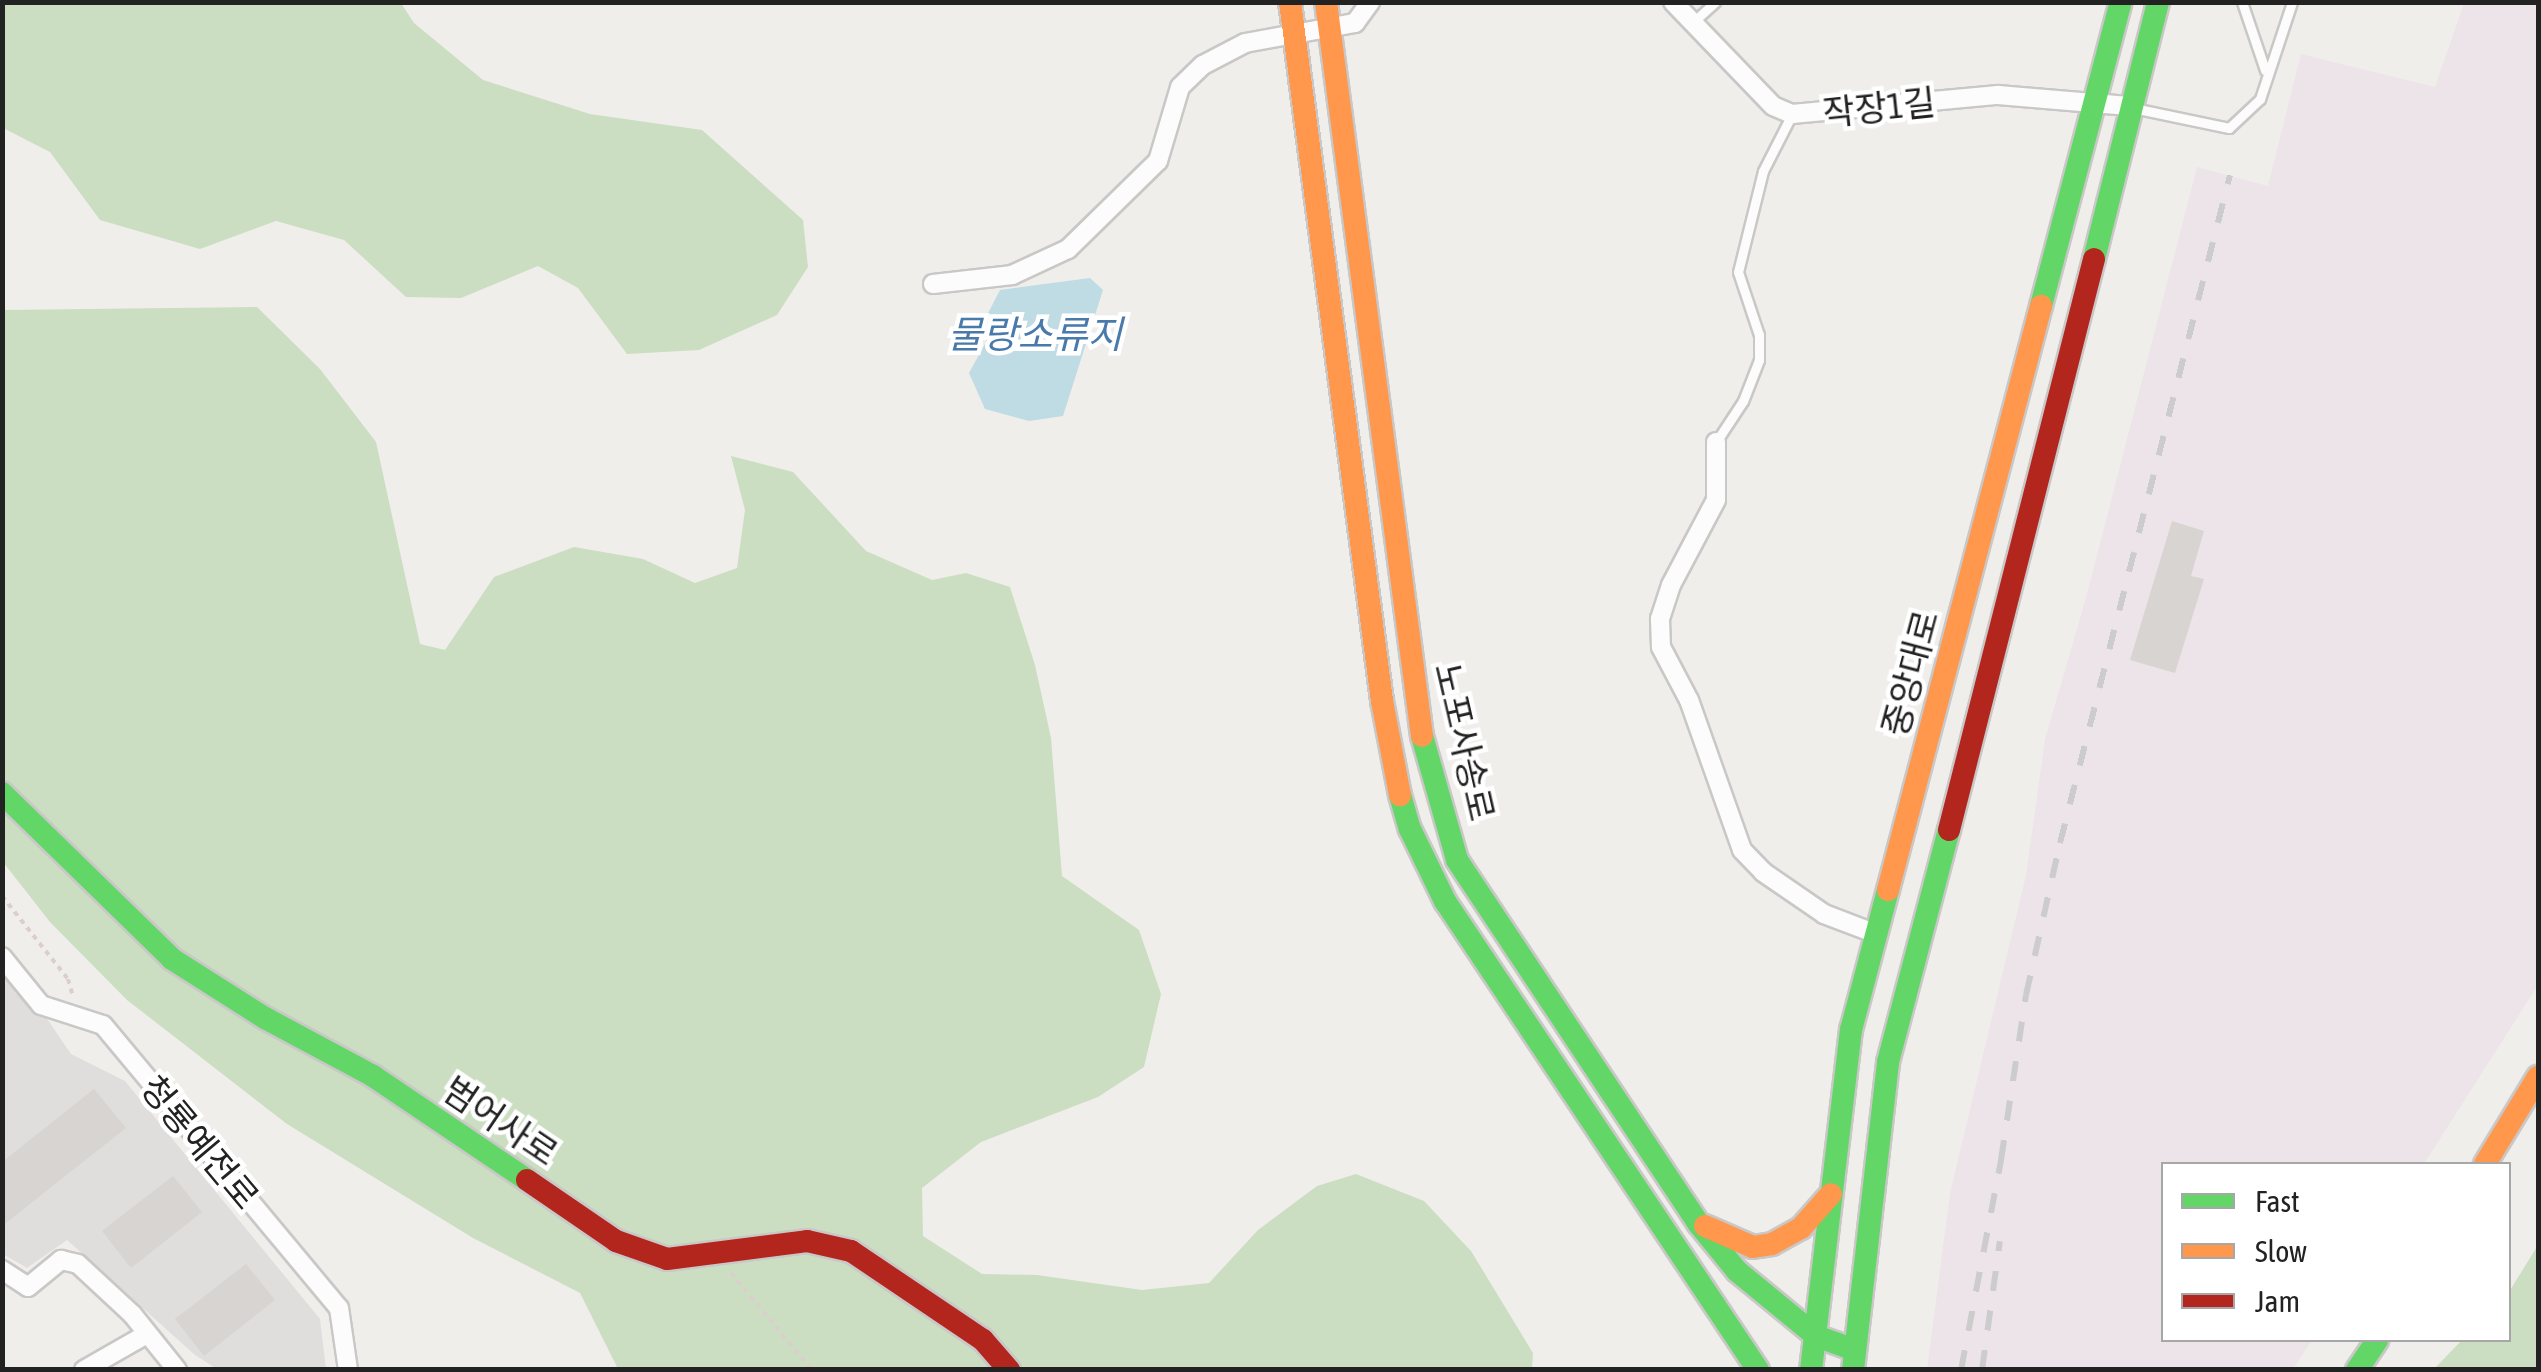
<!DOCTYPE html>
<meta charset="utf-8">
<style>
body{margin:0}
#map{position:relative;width:2541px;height:1372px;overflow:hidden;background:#f0eeeb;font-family:"Asap Condensed","Noto Sans KR",sans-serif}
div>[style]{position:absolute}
.residential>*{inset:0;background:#dfdedc}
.industrial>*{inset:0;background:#ede4e9}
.forest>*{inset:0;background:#cbdec1}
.water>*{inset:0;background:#bfdbe3}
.building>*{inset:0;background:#d7d4d2}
.path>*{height:4px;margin-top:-2px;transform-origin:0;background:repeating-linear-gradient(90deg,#dccecd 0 5px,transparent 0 10px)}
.roads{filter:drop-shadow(2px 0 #c9c8c7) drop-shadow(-2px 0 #c9c8c7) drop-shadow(0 2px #c9c8c7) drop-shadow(0 -2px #c9c8c7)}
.lane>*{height:9px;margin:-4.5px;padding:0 4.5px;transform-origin:4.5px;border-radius:4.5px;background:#fdfcfc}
.street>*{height:18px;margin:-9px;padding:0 9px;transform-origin:9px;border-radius:9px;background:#fdfcfc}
.fast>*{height:22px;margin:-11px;padding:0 11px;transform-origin:11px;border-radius:11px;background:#63d668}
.slow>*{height:22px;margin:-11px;padding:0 11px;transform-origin:11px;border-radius:11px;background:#ff974d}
.jam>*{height:22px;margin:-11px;padding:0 11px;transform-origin:11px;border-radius:11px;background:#b3261e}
.rail>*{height:6px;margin-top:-3px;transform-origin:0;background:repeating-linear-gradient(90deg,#ccc 0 20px,transparent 0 40px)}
span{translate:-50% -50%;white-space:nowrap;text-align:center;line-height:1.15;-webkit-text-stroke:9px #fff;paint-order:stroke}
.street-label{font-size:35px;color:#222}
.water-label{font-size:38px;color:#4a7aab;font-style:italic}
.frame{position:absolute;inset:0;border:5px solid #222;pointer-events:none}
.legend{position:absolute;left:2161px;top:1162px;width:350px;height:180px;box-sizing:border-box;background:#fff;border:2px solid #a7a7a7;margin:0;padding:12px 18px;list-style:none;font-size:30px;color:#222}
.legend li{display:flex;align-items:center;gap:20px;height:50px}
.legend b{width:50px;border:2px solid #a7a7a7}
</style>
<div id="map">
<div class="residential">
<div style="clip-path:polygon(2px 953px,71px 1054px,125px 1081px,320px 1319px,326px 1369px,217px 1369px,195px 1355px,67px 1240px,27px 1268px,3px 1254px)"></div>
</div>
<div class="industrial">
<div style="clip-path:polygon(2464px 3px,2538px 3px,2538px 985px,2424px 1164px,2164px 1164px,2164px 1340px,2312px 1340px,2293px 1369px,1927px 1370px,1950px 1193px,2026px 875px,2045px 739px,2087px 594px,2197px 167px,2268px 186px,2301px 54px,2435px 87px)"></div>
</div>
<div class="forest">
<div style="clip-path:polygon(2px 3px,401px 3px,414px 23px,483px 80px,590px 114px,702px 130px,803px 220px,808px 267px,777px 315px,699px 350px,627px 354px,578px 288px,538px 266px,461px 298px,406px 297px,344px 240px,276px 221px,200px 249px,100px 220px,50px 152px,3px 128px)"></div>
<div style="clip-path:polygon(257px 307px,320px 369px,376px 442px,420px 644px,445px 650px,494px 577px,574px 547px,643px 559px,695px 583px,737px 568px,745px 510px,731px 456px,793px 472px,866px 551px,932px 580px,966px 573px,1010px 587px,1035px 665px,1051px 738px,1062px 876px,1139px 930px,1161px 994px,1144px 1067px,1098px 1097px,981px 1142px,922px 1188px,923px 1236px,982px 1274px,1037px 1275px,1142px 1290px,1209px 1283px,1258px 1230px,1317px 1186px,1356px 1174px,1424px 1201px,1471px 1251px,1533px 1353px,1532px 1369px,618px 1369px,580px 1293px,473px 1238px,287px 1124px,127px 1000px,50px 922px,3px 862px,2px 310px)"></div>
<div style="clip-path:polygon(2538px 1245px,2538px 1369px,2434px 1369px,2462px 1340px,2508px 1340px,2509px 1292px)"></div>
</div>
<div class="water">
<div style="clip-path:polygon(1090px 278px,1103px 290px,1063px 416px,1029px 421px,985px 409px,969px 373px,986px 342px,986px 317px,1000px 290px)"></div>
</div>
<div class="building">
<div style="clip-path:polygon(2172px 521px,2204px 531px,2191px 576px,2204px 579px,2175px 673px,2130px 660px)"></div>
<div style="clip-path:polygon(94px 1089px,126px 1128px,2px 1226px,2px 1162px)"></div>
<div style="clip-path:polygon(173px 1176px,202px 1212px,131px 1268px,102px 1231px)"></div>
<div style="clip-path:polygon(246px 1264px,275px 1300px,204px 1356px,175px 1319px)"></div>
</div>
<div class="path">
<div style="left:2px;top:896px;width:106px;rotate:51.5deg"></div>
<div style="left:68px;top:979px;width:15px;rotate:74deg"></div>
<div style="left:731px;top:1273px;width:126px;rotate:50.1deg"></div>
</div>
<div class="roads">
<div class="lane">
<div style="left:2242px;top:2px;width:72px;rotate:71.3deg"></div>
<div style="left:1692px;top:23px;width:31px;rotate:-42deg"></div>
<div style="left:2138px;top:109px;width:93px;rotate:11.8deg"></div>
<div style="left:2229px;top:128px;width:42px;rotate:-43.1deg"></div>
<div style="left:2260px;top:99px;width:102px;rotate:-71.7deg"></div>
<div style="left:1716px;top:442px;width:49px;rotate:-56.6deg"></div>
<div style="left:1743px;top:401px;width:44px;rotate:-68.7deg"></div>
<div style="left:1759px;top:360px;width:25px;rotate:-90deg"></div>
<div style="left:1759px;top:335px;width:66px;rotate:-108.4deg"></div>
<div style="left:1738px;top:272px;width:104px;rotate:-76.1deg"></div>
<div style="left:1763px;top:171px;width:64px;rotate:-63deg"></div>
</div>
<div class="street">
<div style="left:1673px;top:2px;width:144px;rotate:46.1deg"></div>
<div style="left:1773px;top:106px;width:21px;rotate:23deg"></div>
<div style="left:1792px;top:114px;width:207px;rotate:-5.3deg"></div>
<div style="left:1998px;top:95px;width:131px;rotate:4.8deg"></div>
<div style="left:933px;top:284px;width:80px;rotate:-6.5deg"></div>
<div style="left:1012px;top:275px;width:62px;rotate:-24.9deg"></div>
<div style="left:1068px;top:249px;width:126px;rotate:-44.4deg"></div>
<div style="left:1158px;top:161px;width:77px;rotate:-73.4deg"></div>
<div style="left:1180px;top:87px;width:32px;rotate:-44deg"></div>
<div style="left:1203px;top:65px;width:47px;rotate:-27.6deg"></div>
<div style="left:1245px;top:43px;width:112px;rotate:-10.3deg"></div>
<div style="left:1355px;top:23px;width:26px;rotate:-54deg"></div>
<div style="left:1716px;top:442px;width:58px;rotate:90deg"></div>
<div style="left:1716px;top:500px;width:96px;rotate:117.9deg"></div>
<div style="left:1671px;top:585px;width:36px;rotate:108deg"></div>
<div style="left:1660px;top:619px;width:28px;rotate:88deg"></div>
<div style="left:1661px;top:647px;width:60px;rotate:62.2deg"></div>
<div style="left:1689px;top:700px;width:159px;rotate:70.5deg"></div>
<div style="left:1742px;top:850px;width:30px;rotate:46deg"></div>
<div style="left:1763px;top:872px;width:74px;rotate:34.5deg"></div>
<div style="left:1824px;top:914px;width:53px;rotate:20.8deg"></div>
<div style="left:2px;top:957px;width:62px;rotate:50.9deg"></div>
<div style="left:41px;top:1005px;width:65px;rotate:17.9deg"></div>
<div style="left:103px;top:1025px;width:368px;rotate:50.2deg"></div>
<div style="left:339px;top:1308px;width:63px;rotate:81.7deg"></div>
<div style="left:2px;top:1270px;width:31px;rotate:33deg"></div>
<div style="left:28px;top:1287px;width:43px;rotate:-39.3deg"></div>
<div style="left:61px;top:1260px;width:17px;rotate:13deg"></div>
<div style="left:78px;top:1264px;width:74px;rotate:42.8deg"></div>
<div style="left:132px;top:1314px;width:72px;rotate:51.2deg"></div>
<div style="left:84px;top:1370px;width:70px;rotate:-29.8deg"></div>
</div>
<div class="fast">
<div style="left:2094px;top:259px;width:265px;rotate:-76deg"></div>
<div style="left:2041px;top:306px;width:314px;rotate:-75.3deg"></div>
<div style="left:1422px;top:736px;width:129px;rotate:74.2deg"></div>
<div style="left:1457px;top:860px;width:436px;rotate:56.4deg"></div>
<div style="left:1698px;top:1223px;width:62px;rotate:50.9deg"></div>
<div style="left:1737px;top:1271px;width:102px;rotate:39.4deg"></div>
<div style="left:1816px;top:1336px;width:41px;rotate:19.7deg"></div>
<div style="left:2px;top:793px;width:238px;rotate:44.3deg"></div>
<div style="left:172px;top:959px;width:110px;rotate:32.4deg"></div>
<div style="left:265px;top:1018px;width:123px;rotate:28.2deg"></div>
<div style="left:373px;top:1076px;width:186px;rotate:34deg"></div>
<div style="left:1400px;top:795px;width:35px;rotate:74deg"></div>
<div style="left:1410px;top:829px;width:80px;rotate:64.1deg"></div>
<div style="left:1445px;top:901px;width:564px;rotate:56.28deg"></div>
<div style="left:1811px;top:1370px;width:342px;rotate:-83.3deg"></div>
<div style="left:1851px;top:1030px;width:145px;rotate:-75.2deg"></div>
<div style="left:1853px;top:1370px;width:310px;rotate:-83.5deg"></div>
<div style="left:1888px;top:1062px;width:240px;rotate:-75.3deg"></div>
<div style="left:2357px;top:1370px;width:36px;rotate:-56deg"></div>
</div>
<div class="slow">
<div style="left:1290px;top:2px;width:705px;rotate:82.5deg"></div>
<div style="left:1382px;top:701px;width:96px;rotate:79.2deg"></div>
<div style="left:1326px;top:2px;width:740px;rotate:82.55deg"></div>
<div style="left:1888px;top:890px;width:604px;rotate:-75.32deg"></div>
<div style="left:2485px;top:1164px;width:102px;rotate:-58.7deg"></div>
<div style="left:1705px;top:1226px;width:52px;rotate:23.6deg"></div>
<div style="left:1753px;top:1247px;width:19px;rotate:-9deg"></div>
<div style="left:1772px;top:1244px;width:33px;rotate:-29deg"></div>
<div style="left:1801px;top:1228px;width:45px;rotate:-48.6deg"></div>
</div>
<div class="jam">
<div style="left:1949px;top:830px;width:589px;rotate:-75.75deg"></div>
<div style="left:527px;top:1180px;width:108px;rotate:34.4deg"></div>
<div style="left:616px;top:1241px;width:54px;rotate:19.4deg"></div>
<div style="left:667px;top:1259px;width:141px;rotate:-7.3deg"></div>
<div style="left:807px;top:1241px;width:45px;rotate:12.8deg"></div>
<div style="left:851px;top:1251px;width:159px;rotate:34deg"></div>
<div style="left:983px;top:1340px;width:40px;rotate:49deg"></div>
</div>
</div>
<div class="rail">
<div style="left:1961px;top:1370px;width:214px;rotate:-79.2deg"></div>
<div style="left:2001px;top:1160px;width:167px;rotate:-81.4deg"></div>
<div style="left:2026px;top:995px;width:156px;rotate:-77.4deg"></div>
<div style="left:2060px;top:843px;width:689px;rotate:-75.72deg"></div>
<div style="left:1982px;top:1370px;width:130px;rotate:-82.1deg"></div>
</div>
<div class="street-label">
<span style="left:1879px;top:107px;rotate:-6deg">작장1길</span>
<span style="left:1910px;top:673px;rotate:-75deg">중앙대로</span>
<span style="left:1465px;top:742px;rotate:77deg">노포사송로</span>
<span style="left:501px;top:1121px;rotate:34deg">범어사로</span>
<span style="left:200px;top:1142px;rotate:50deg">청룡예전로</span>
</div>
<div class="water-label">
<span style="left:1035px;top:335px">물랑소류지</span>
</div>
<div class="frame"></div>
<ul class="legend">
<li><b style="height:12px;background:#63d668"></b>Fast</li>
<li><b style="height:12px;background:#ff974d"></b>Slow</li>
<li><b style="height:12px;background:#b3261e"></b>Jam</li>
</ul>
</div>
